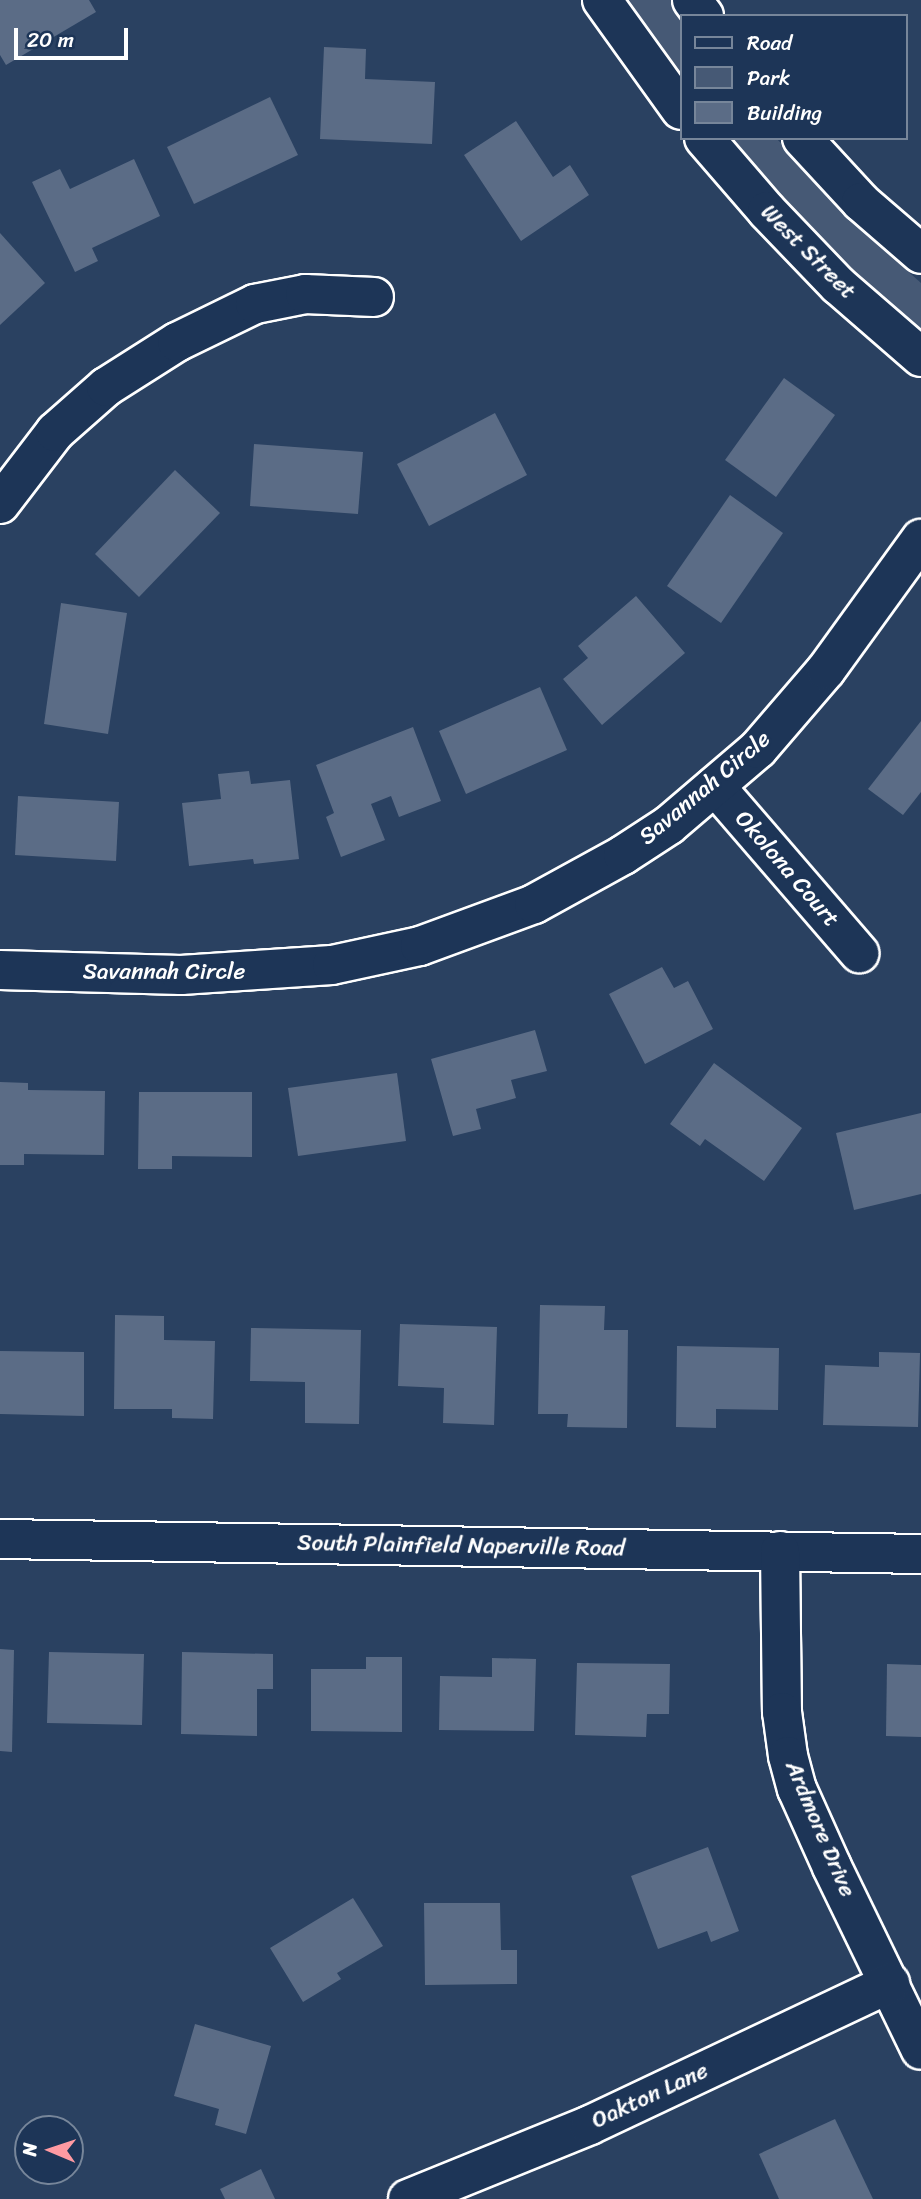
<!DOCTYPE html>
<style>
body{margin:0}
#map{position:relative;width:921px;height:2199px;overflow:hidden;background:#2a4161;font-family:Sriracha,sans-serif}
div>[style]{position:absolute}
.green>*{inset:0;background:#465975}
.building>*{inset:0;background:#5b6c86}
.roads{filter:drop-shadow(2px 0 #fff) drop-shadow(-2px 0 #fff) drop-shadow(0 2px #fff) drop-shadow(0 -2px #fff)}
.minor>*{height:38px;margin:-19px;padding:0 19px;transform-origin:19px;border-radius:19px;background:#1d3557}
.tertiary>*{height:38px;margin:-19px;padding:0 19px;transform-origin:19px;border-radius:19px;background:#1d3557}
span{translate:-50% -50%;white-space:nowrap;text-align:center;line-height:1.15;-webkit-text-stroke:5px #1d3557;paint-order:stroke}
.street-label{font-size:23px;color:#fff}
.legend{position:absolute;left:680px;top:14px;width:228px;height:126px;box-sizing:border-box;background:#1d3557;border:2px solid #77869a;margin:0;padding:9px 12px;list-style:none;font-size:21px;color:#fff}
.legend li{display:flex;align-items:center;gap:14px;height:35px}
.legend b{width:35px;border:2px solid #77869a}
.north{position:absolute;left:14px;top:2115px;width:70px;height:70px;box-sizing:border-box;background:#1d3557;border:2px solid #77869a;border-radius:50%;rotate:272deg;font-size:19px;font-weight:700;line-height:28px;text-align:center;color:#fff}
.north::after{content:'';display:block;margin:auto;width:24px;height:32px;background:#ff9aa2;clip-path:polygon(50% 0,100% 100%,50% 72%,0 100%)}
.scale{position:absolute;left:14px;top:28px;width:114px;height:32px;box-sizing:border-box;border:4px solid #fff;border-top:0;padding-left:9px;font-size:21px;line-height:24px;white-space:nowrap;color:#fff;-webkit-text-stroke:5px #1d3557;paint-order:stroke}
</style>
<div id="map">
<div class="green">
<div style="clip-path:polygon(629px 0,671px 0,682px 16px,681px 77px)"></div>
<div style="clip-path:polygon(731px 138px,776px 138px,874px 241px,921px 283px,921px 329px,857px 274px,761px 176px)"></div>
</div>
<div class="building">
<div style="clip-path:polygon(0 0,89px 0,96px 12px,6px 65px,0 55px)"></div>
<div style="clip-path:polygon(324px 47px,366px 49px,365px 79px,435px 82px,432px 144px,320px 139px)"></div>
<div style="clip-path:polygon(270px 97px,298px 155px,194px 204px,167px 147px)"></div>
<div style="clip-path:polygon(516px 121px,553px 177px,570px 165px,589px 195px,521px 241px,464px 155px)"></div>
<div style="clip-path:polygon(134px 159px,160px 216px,92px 248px,98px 261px,75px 272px,32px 182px,60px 169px,70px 189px)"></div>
<div style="clip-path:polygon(0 233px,45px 283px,0 325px)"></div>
<div style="clip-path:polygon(784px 378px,835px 415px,776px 497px,725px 460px)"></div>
<div style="clip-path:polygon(495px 413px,527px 475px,429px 526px,397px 464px)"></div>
<div style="clip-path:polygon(254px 444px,363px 452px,358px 514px,250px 506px)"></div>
<div style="clip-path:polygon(175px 470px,220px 513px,139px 597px,95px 554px)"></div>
<div style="clip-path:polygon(730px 495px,783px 533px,721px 623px,667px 586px)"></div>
<div style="clip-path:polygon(636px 596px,685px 653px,602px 725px,563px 679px,588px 658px,578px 646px)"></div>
<div style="clip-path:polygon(61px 603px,127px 613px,108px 734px,44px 724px)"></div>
<div style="clip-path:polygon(540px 687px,567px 750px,466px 794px,439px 731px)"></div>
<div style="clip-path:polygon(921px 721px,921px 792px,903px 815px,868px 789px)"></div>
<div style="clip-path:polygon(413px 727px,441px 801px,399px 817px,391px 796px,371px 804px,385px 840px,341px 857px,326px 817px,334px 813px,316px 765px)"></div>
<div style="clip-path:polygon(249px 771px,251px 784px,290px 780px,299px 859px,254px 864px,253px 859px,189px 866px,182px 803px,221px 799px,218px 774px)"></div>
<div style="clip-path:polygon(18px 796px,119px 802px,116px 861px,15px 855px)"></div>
<div style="clip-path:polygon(662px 967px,674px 988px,688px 981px,713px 1029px,645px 1064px,609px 994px)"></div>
<div style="clip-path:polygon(535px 1030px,547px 1071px,511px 1080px,516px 1098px,476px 1109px,481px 1129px,453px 1136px,431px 1059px)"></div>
<div style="clip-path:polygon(714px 1063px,802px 1128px,764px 1181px,705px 1139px,700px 1146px,670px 1124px)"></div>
<div style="clip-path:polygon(397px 1073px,406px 1141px,298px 1156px,288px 1088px)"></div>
<div style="clip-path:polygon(0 1082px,28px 1083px,28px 1090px,105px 1091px,104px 1155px,24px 1154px,24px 1165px,0 1165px)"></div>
<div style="clip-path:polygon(139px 1092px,252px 1092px,252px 1157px,172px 1156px,172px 1169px,138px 1169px)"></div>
<div style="clip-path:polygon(921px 1113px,921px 1194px,854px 1210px,836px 1133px)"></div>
<div style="clip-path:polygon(540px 1305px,605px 1306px,604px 1330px,628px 1330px,627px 1428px,567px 1427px,568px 1414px,538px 1414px)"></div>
<div style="clip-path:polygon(115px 1315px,164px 1316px,164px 1340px,215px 1341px,213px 1419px,172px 1418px,172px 1409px,114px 1409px)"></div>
<div style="clip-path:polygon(400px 1324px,497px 1327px,494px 1425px,443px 1423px,444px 1388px,398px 1386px)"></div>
<div style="clip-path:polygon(251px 1328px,361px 1330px,359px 1424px,305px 1423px,305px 1382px,250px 1381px)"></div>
<div style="clip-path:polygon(677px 1346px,779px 1348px,778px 1410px,716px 1409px,716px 1428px,676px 1427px)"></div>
<div style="clip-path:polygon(0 1351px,84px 1352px,84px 1416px,0 1414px)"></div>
<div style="clip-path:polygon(879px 1352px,920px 1353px,918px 1427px,823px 1425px,825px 1365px,879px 1367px)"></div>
<div style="clip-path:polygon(0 1649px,14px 1650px,12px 1752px,0 1751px)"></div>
<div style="clip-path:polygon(49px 1652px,144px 1654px,142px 1725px,47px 1723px)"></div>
<div style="clip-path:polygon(182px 1652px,273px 1654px,273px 1689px,257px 1689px,257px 1736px,181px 1734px)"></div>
<div style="clip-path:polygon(366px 1657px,402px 1657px,402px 1732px,311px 1731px,311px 1669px,366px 1669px)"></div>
<div style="clip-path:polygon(492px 1658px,536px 1659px,534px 1731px,439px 1730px,440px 1676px,492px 1677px)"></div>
<div style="clip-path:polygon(577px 1663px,670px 1664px,669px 1714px,647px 1714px,646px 1737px,575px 1735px)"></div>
<div style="clip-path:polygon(887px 1664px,921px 1665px,921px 1737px,886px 1736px)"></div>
<div style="clip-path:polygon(708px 1847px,739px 1931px,711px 1942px,707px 1931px,658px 1949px,631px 1876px)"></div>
<div style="clip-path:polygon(353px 1898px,383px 1946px,337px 1973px,341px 1979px,303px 2002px,270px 1948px)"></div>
<div style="clip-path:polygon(424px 1903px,500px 1903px,501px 1950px,517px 1950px,517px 1984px,425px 1985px)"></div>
<div style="clip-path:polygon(195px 2024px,271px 2046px,246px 2134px,215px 2125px,219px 2109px,174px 2096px)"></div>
<div style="clip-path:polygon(835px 2119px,873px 2199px,779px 2199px,759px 2154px)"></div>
<div style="clip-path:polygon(261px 2169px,275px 2199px,225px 2199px,220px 2189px)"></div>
</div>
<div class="roads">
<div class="minor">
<div style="left:0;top:504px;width:91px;rotate:-52.6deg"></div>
<div style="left:55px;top:432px;width:68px;rotate:-41.4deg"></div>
<div style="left:106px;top:387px;width:84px;rotate:-32.4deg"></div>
<div style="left:177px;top:342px;width:87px;rotate:-26deg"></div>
<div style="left:255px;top:304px;width:51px;rotate:-11.3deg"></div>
<div style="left:305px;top:294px;width:69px;rotate:2.5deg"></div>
<div style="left:715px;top:786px;width:221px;rotate:49.2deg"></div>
<div style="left:0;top:970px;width:181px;rotate:1.6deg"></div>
<div style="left:181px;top:975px;width:151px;rotate:-3.8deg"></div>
<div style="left:332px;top:965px;width:90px;rotate:-12.2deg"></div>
<div style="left:420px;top:946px;width:121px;rotate:-20.2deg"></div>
<div style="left:534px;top:904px;width:102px;rotate:-28.8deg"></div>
<div style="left:623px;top:855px;width:55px;rotate:-33.1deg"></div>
<div style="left:669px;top:825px;width:117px;rotate:-40.5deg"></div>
<div style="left:758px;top:749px;width:104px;rotate:-49.3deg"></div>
<div style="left:826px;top:670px;width:162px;rotate:-54.1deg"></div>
<div style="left:0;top:1539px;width:921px;rotate:0.93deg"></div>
<div style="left:780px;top:1551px;width:161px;rotate:89.3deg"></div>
<div style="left:782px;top:1712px;width:44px;rotate:82.2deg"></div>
<div style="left:788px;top:1756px;width:34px;rotate:75deg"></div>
<div style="left:797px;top:1789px;width:85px;rotate:65.8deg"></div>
<div style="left:832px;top:1867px;width:203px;rotate:64.1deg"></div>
<div style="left:408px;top:2199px;width:196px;rotate:-22.1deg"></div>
<div style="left:590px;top:2125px;width:332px;rotate:-25.3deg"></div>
</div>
<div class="tertiary">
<div style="left:602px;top:0;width:135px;rotate:54.3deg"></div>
<div style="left:692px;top:0;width:20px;rotate:53deg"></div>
<div style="left:704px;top:138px;width:96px;rotate:49.2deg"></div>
<div style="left:767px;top:211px;width:103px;rotate:46.2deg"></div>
<div style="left:838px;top:285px;width:110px;rotate:40.9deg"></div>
<div style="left:802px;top:138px;width:87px;rotate:47.3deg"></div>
<div style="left:861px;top:202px;width:79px;rotate:40.9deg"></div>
</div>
</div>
<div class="street-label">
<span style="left:808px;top:252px;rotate:45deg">West Street</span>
<span style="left:705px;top:788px;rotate:-40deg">Savannah Circle</span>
<span style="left:787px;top:869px;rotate:49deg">Okolona Court</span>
<span style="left:164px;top:972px">Savannah Circle</span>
<span style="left:461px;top:1546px;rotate:1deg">South Plainfield Naperville Road</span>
<span style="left:820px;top:1829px;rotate:67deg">Ardmore Drive</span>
<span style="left:650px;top:2096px;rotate:-25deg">Oakton Lane</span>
</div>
<ul class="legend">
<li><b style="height:9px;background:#1d3557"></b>Road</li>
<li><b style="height:19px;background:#465975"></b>Park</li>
<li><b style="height:19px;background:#5b6c86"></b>Building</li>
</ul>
<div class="north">N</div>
<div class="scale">20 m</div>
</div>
